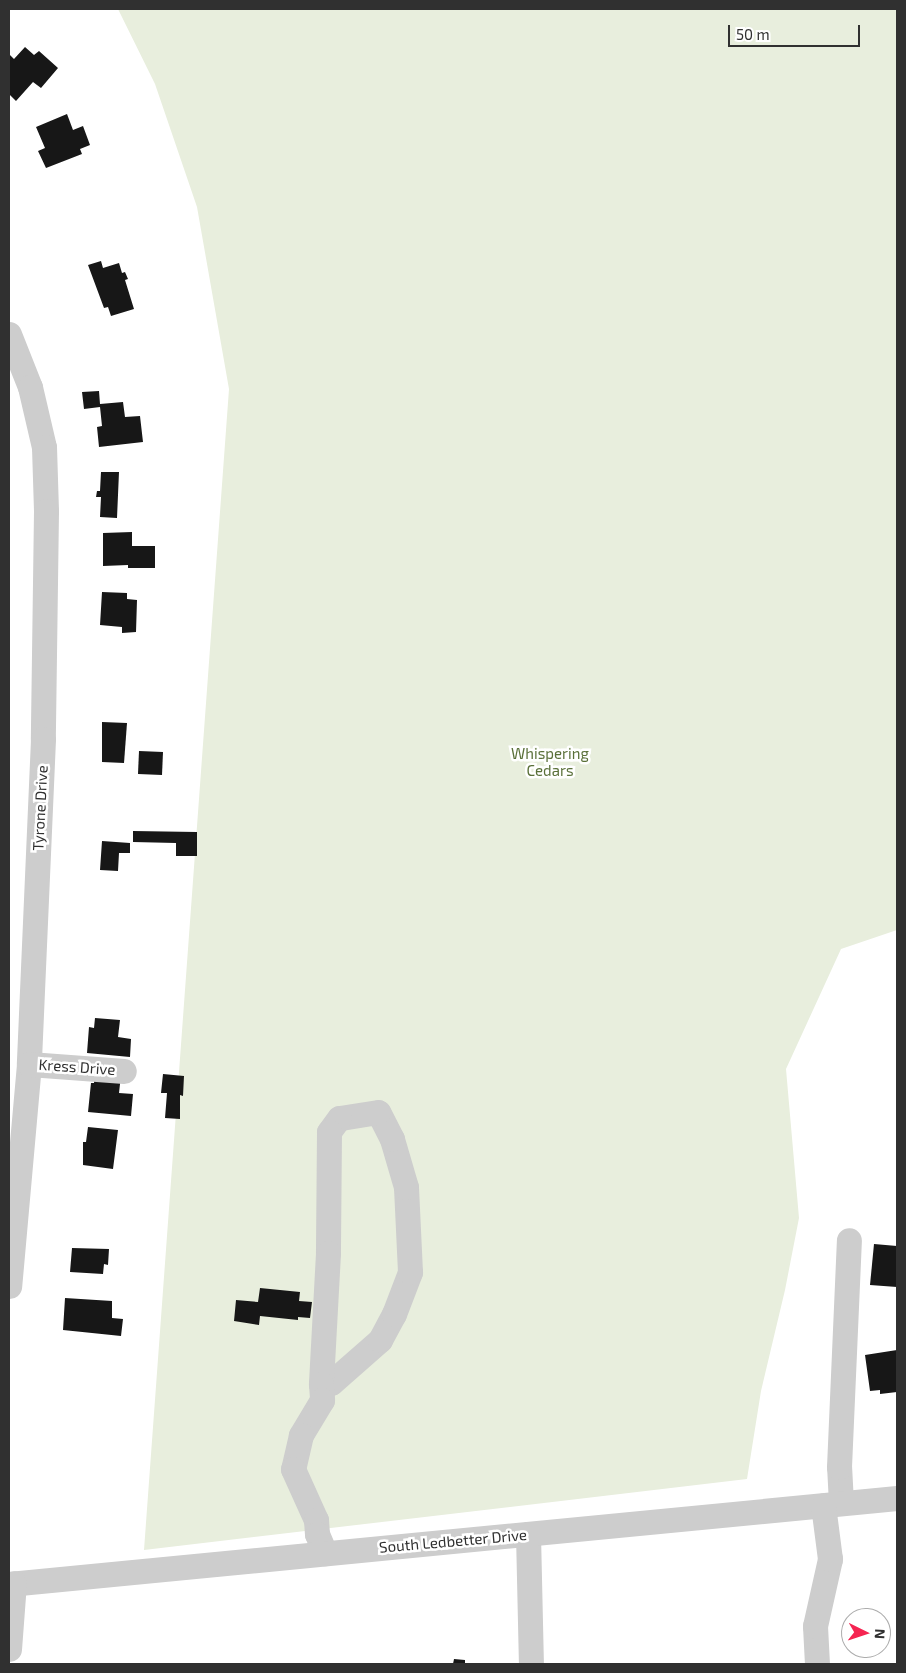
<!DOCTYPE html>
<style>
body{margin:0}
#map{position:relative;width:906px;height:1673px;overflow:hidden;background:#fff;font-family:"Exo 2",sans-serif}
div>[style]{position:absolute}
.green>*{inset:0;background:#e8eedd}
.building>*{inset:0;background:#171717}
.minor>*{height:25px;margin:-12.5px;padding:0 12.5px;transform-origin:12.5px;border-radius:12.5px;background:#cdcdcd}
span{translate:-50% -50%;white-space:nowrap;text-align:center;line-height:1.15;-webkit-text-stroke:5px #fff;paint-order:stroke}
.park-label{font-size:15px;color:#5a7039}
.street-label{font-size:15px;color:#303030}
.frame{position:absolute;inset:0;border:10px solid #303030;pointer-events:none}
.north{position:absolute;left:841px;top:1608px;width:50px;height:50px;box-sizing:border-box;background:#fff;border:1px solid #acacac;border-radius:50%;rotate:94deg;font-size:14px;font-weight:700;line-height:20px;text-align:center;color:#303030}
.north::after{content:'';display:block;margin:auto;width:18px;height:22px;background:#f52451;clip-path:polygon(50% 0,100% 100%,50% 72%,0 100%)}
.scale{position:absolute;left:728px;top:25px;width:132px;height:22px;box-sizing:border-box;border:2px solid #303030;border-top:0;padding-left:6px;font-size:15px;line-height:18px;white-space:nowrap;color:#303030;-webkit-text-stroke:4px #fff;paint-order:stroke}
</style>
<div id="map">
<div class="green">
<div style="clip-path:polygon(118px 9px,897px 9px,897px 930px,841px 949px,786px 1069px,799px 1218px,785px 1290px,761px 1391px,747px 1479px,144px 1550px,229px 389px,197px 207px,155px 84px)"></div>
</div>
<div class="building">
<div style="clip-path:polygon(25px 47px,34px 55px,39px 51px,58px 68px,41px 88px,33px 82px,16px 101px,9px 94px,9px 54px,14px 59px)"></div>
<div style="clip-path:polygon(67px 114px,73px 130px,83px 126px,90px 145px,80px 149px,82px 154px,46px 168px,38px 151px,45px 148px,36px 127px)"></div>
<div style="clip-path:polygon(101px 261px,103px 268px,119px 263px,122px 273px,125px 272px,128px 279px,125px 280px,134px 309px,111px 316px,108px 307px,104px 308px,88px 265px)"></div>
<div style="clip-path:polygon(99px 391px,100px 404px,123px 402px,125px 417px,140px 416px,143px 442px,99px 447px,97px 427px,102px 426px,100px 407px,84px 409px,82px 392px)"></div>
<div style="clip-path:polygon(101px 472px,119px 472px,117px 518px,100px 517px,101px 497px,96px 497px,97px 491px,100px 491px)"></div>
<div style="clip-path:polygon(132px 532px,132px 546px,155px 546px,155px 568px,128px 568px,128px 565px,103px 566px,103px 533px)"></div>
<div style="clip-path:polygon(102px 592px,127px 593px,127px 599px,137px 600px,136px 632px,122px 633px,122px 627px,100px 625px)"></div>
<div style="clip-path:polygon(102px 722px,127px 723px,124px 763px,102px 762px)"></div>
<div style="clip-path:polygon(139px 751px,163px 752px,162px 775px,138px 774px)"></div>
<div style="clip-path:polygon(133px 831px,197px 832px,197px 856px,176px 856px,176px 843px,133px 842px)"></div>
<div style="clip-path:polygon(102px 841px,130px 843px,130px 853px,119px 853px,118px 871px,100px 870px)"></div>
<div style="clip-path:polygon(95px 1018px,120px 1020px,118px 1037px,131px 1039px,130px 1057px,87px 1053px,89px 1027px,94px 1028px)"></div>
<div style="clip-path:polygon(95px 1073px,121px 1075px,119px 1093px,133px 1094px,131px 1116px,88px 1112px,91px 1083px,94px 1083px)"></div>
<div style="clip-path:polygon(163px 1074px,184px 1076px,183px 1096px,180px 1095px,180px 1119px,165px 1118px,167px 1093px,161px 1093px)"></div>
<div style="clip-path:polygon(88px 1127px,118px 1130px,113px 1169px,83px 1165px,83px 1142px,86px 1142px)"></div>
<div style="clip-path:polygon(874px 1244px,897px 1246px,897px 1287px,870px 1285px)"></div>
<div style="clip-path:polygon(72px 1248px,109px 1249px,108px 1265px,104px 1264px,103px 1274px,70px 1272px)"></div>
<div style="clip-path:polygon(260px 1288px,300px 1292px,299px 1301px,312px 1302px,310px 1318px,298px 1317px,298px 1320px,260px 1316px,259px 1325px,234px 1321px,236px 1300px,258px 1302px)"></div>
<div style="clip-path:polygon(65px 1298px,112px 1301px,112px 1318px,123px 1319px,121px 1336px,63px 1330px)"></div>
<div style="clip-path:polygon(897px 1350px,897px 1392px,880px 1394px,880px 1390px,870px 1391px,865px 1355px)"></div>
<div style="clip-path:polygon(454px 1659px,465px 1660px,465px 1664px,453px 1664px)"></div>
</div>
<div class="minor">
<div style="left:9px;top:334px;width:57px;rotate:68.4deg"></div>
<div style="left:30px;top:387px;width:62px;rotate:76.9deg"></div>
<div style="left:44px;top:447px;width:64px;rotate:88.2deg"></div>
<div style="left:46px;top:511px;width:228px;rotate:90.8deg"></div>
<div style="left:43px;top:739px;width:325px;rotate:92.5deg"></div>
<div style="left:29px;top:1064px;width:223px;rotate:95.1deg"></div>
<div style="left:29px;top:1064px;width:95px;rotate:4.2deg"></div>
<div style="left:321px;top:1384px;width:10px;rotate:-6deg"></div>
<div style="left:331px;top:1383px;width:65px;rotate:-41.3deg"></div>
<div style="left:380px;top:1340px;width:30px;rotate:-62deg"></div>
<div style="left:394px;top:1314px;width:45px;rotate:-69.1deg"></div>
<div style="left:410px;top:1272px;width:85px;rotate:-92.7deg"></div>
<div style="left:406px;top:1187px;width:50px;rotate:-106.3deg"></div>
<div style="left:392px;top:1139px;width:30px;rotate:-117deg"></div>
<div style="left:378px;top:1112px;width:39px;rotate:171deg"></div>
<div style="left:339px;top:1118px;width:17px;rotate:126deg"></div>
<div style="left:329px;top:1132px;width:121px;rotate:90.5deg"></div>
<div style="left:328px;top:1253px;width:131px;rotate:93.1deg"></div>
<div style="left:321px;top:1384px;width:16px;rotate:86deg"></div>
<div style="left:322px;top:1400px;width:41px;rotate:121deg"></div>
<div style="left:301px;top:1435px;width:35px;rotate:103deg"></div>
<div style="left:293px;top:1469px;width:56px;rotate:65.7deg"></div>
<div style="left:316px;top:1520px;width:14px;rotate:86deg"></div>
<div style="left:317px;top:1534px;width:21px;rotate:67deg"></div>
<div style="left:841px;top:1503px;width:36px;rotate:-93deg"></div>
<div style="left:839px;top:1467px;width:227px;rotate:-87.5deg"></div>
<div style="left:528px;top:1534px;width:130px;rotate:88.7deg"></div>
<div style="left:9px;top:1584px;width:892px;rotate:-5.53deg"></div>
<div style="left:9px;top:1649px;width:66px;rotate:-85.7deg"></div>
<div style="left:817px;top:1664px;width:38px;rotate:-93deg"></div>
<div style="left:815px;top:1626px;width:69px;rotate:-77.4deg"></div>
<div style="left:830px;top:1559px;width:54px;rotate:-97.4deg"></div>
</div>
<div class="park-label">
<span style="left:550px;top:762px">Whispering<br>Cedars</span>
</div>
<div class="street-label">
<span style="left:40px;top:808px;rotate:-87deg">Tyrone Drive</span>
<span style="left:77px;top:1067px;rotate:4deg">Kress Drive</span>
<span style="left:453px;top:1541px;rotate:-5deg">South Ledbetter Drive</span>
</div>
<div class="frame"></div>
<div class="north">N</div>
<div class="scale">50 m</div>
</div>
